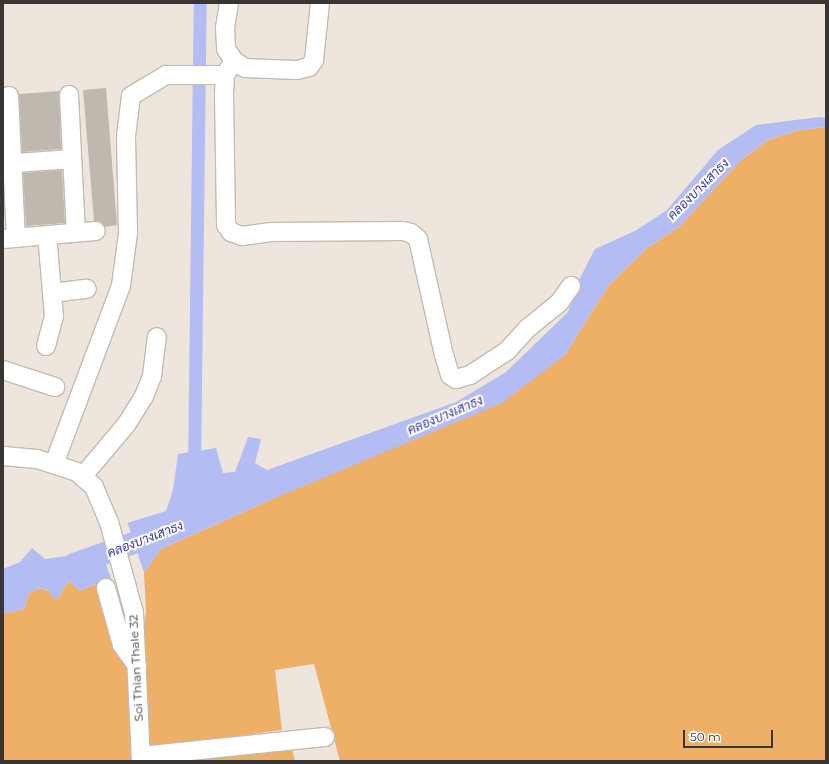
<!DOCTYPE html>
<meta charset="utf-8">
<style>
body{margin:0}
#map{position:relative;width:829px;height:764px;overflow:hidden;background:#eee6dd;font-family:Montserrat,Sarabun,sans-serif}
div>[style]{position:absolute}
.green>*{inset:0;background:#edb066}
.water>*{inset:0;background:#b4bdf3}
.pier>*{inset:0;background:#eee6dd}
.canal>*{height:13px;margin:-6.5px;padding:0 6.5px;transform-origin:6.5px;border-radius:6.5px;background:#b4bdf3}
.river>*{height:22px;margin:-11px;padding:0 11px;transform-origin:11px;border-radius:11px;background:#b4bdf3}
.building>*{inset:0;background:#bfb8af}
.roads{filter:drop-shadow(1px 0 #c3bbb3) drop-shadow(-1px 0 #c3bbb3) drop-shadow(0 1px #c3bbb3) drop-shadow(0 -1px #c3bbb3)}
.minor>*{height:18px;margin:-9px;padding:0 9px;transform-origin:9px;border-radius:9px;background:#fff}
span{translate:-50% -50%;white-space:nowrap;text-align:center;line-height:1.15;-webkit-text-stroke:4px #fff;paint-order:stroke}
.street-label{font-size:12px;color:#383532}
.water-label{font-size:13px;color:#3a3a9e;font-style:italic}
.frame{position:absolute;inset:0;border:4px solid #383532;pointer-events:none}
.scale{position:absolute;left:683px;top:730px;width:90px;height:18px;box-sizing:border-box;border:2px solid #383532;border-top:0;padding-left:5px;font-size:12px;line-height:14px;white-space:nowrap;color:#383532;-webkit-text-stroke:3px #fff;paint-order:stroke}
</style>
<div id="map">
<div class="green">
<div style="clip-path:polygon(826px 127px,826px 761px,340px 761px,314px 664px,275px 670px,282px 730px,154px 747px,148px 743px,142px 650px,146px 610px,144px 573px,161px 549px,268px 501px,565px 355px,608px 286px,647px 248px,680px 226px,740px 161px,768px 140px,799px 130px)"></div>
<div style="clip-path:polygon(111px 578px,117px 598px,131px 681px,133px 761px,3px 761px,3px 614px,24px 609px,29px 593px,41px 588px,60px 596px,63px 588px,70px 581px,79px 591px)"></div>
<div style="clip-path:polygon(292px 749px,295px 761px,160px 761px)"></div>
</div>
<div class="water">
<div style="clip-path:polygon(819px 117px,826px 118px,826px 127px,799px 130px,768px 140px,740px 161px,680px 226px,647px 248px,608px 286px,565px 355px,502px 403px,268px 501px,161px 549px,144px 573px,127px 523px,166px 511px,173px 490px,178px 454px,216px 448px,223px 473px,235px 472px,248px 437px,261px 439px,255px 463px,267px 470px,456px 402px,506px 372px,568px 312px,579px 280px,595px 249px,635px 231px,667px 210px,718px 150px,756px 125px)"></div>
<div style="clip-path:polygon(32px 548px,45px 559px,101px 551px,111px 578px,79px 591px,70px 581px,63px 588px,60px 597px,53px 599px,49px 591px,41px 588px,29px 593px,24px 609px,3px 614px,3px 569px,20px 562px)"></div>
</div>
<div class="pier">
<div style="clip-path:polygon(127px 521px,144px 573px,144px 575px,125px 524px)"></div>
</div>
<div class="canal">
<div style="left:194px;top:469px;width:466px;rotate:-89.3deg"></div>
</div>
<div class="river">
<div style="left:74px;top:564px;width:93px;rotate:-19.4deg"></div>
</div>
<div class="building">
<div style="clip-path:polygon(106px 88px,117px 225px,105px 227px,101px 222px,94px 221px,83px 90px)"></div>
<div style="clip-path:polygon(59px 91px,61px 149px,22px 152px,19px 94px)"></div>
<div style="clip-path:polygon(62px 170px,65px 223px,26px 226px,23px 173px)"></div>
</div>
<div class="roads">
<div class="minor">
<div style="left:229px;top:3px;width:24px;rotate:99deg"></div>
<div style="left:225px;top:27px;width:22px;rotate:87deg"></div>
<div style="left:226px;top:49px;width:14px;rotate:56deg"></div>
<div style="left:234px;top:61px;width:13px;rotate:32deg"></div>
<div style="left:245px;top:68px;width:52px;rotate:2.2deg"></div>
<div style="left:297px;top:70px;width:12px;rotate:-14deg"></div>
<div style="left:309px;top:67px;width:9px;rotate:-54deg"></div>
<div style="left:314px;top:60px;width:57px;rotate:-84deg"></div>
<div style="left:234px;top:61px;width:17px;rotate:123deg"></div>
<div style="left:225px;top:75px;width:19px;rotate:93deg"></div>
<div style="left:224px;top:94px;width:131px;rotate:89.1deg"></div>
<div style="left:226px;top:225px;width:9px;rotate:54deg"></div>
<div style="left:231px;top:232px;width:12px;rotate:20deg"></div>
<div style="left:242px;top:236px;width:29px;rotate:-8deg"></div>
<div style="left:271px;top:232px;width:132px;rotate:-0.4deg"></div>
<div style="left:403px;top:231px;width:8px;rotate:14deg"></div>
<div style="left:411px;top:233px;width:9px;rotate:41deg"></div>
<div style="left:418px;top:239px;width:119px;rotate:77.4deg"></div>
<div style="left:444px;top:355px;width:21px;rotate:73deg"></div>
<div style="left:450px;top:375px;width:7px;rotate:34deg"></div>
<div style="left:456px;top:379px;width:15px;rotate:-16deg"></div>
<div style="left:470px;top:375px;width:44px;rotate:-33deg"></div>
<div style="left:507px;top:351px;width:31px;rotate:-48deg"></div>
<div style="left:528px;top:328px;width:40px;rotate:-39deg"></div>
<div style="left:559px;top:303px;width:21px;rotate:-55deg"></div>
<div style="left:69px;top:95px;width:137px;rotate:87.1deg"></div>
<div style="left:9px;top:96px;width:142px;rotate:87.2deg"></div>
<div style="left:3px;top:164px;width:69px;rotate:-4.1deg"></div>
<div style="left:3px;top:239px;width:93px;rotate:-4.9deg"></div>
<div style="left:52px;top:293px;width:35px;rotate:-7deg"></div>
<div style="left:46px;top:346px;width:31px;rotate:-75deg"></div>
<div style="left:54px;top:316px;width:81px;rotate:-94.9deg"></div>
<div style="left:3px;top:370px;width:55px;rotate:18.1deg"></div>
<div style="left:3px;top:456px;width:34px;rotate:5deg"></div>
<div style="left:37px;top:459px;width:26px;rotate:18deg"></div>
<div style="left:62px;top:467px;width:16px;rotate:18deg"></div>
<div style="left:77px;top:472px;width:23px;rotate:41deg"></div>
<div style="left:94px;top:487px;width:38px;rotate:67deg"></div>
<div style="left:109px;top:522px;width:94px;rotate:74.6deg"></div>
<div style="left:134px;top:613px;width:148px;rotate:87.3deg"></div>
<div style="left:54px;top:464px;width:190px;rotate:-69.4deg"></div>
<div style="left:121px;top:286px;width:53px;rotate:-82.5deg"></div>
<div style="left:128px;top:233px;width:97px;rotate:-91.2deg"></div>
<div style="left:126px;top:136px;width:40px;rotate:-82.9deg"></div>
<div style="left:131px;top:96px;width:41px;rotate:-31deg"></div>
<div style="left:166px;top:75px;width:59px"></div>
<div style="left:82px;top:477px;width:68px;rotate:-49.8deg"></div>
<div style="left:126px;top:425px;width:34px;rotate:-58deg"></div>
<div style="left:144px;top:396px;width:22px;rotate:-68deg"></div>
<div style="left:152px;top:376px;width:39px;rotate:-83deg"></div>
<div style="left:106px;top:588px;width:59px;rotate:74.3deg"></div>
<div style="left:122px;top:645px;width:26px;rotate:54deg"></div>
<div style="left:141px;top:756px;width:185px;rotate:-5.9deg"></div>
</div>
</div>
<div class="street-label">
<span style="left:136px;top:668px;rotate:-93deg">Soi Thian Thale 32</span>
</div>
<div class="water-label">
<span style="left:698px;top:189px;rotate:-45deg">คลองบางเสาธง</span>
<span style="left:445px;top:415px;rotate:-23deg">คลองบางเสาธง</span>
<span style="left:145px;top:539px;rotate:-21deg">คลองบางเสาธง</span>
</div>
<div class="frame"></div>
<div class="scale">50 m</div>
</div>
